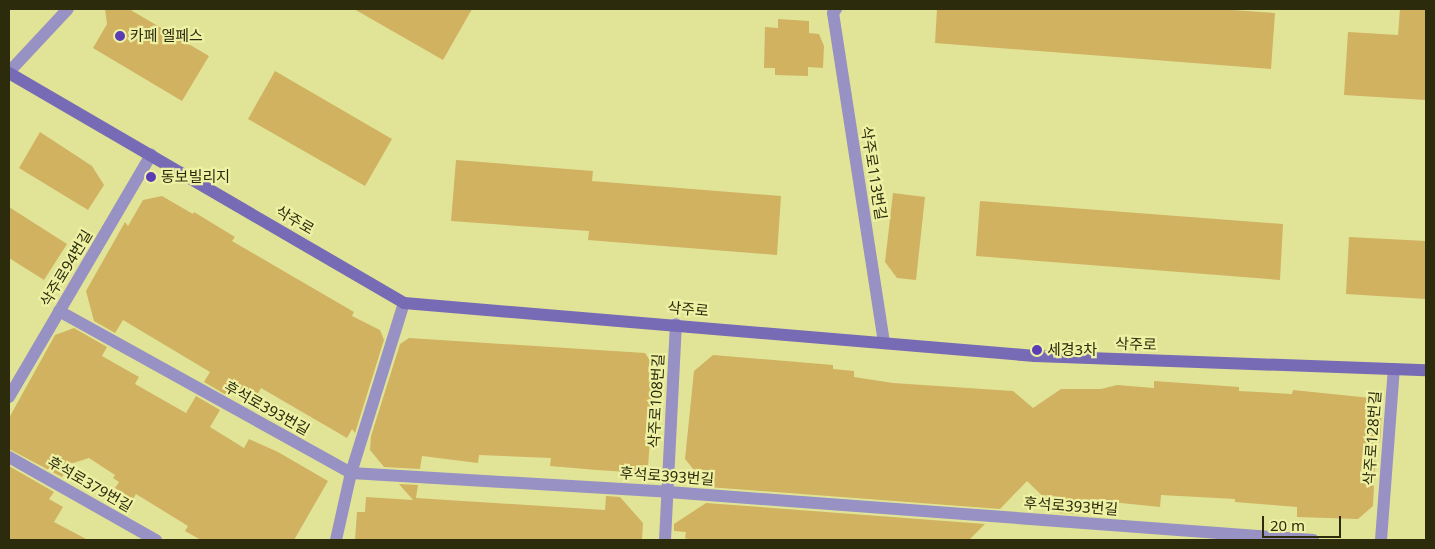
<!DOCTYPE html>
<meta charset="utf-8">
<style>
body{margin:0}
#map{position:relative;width:1435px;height:549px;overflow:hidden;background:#e1e497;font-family:"Noto Sans","Noto Sans KR",sans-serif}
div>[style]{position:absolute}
.building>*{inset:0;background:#d0b261}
.street>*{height:12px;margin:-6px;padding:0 6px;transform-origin:6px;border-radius:6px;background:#9791c4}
.secondary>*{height:12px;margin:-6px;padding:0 6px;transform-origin:6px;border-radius:6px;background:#776bb5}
.dots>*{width:14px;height:14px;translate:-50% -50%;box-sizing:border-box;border:2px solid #eef1a4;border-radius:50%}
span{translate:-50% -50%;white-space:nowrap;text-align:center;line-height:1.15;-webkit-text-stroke:4.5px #eef1a4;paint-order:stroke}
.poi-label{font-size:15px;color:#2c2c0d}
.left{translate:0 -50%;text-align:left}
.street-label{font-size:15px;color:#2c2c0d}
.frame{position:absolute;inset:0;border:10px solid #2c2c0d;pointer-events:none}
.scale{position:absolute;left:1262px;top:516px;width:79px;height:22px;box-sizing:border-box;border:2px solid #2c2c0d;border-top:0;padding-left:6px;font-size:15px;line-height:18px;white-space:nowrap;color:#2c2c0d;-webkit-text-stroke:4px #eef1a4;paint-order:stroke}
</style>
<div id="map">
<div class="building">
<div style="clip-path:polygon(105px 9px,129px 9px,209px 56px,182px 101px,93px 48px,107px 24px)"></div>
<div style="clip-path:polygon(354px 9px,472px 9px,443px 60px)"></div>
<div style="clip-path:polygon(937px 9px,1217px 9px,1275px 13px,1271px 69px,935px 43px)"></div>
<div style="clip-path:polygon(1400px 9px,1426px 9px,1426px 100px,1344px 95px,1348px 32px,1398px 35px)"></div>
<div style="clip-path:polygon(778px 19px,809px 21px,809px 33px,819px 34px,824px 46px,823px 68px,808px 67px,808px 76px,775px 75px,775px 68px,764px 68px,765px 27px,778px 28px)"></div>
<div style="clip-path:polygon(275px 71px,392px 139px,365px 186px,248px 119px)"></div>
<div style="clip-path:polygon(40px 132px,92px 166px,104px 185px,88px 210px,19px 168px)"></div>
<div style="clip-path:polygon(456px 160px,593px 171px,592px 181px,781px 196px,777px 255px,588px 240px,589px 231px,451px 221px)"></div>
<div style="clip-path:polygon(893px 193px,925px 197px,916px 280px,897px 278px,885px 262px)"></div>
<div style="clip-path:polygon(162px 196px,193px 214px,194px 212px,235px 237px,232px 241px,354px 312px,352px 316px,380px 330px,384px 340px,355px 433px,352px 429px,347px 438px,261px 388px,253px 402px,232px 390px,228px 396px,204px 382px,210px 372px,123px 320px,115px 333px,94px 321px,86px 291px,125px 222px,128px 226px,143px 200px)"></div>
<div style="clip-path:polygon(980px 201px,1283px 224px,1280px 280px,976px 256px)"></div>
<div style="clip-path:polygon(9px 207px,67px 244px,44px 280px,9px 258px)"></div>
<div style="clip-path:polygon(1349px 237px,1426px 241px,1426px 299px,1346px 294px)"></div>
<div style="clip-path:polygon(74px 328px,107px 347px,102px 356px,139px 377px,135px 384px,186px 413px,196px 396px,220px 410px,210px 427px,244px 448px,249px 439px,278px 452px,328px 481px,294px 540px,201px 540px,185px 531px,188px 526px,136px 494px,133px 499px,115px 488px,119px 482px,113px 478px,115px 475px,89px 458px,70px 464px,62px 477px,9px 449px,9px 418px,55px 335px)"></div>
<div style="clip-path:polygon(409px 338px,645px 353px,655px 368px,648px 467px,643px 467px,643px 473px,597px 470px,550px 466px,551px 458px,479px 455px,478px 463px,422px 456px,420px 469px,384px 467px,370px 450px,371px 436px,400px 344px)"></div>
<div style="clip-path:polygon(713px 355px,833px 365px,833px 369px,854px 371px,854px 377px,893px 383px,1013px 391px,1033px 408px,1061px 389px,1101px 389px,1117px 385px,1154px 388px,1154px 381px,1239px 387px,1239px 391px,1292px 394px,1293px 390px,1371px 398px,1382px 409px,1380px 443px,1376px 443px,1373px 506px,1358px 519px,1297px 517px,1297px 507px,1235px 502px,1235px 499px,1161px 495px,1160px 507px,1082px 499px,1082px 505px,1077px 504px,1076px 514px,1060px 513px,1027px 481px,1000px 509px,708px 487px,685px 459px,694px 371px)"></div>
<div style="clip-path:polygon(9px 466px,54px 492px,49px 499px,63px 507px,54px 522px,88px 540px,9px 540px)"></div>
<div style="clip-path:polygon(399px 484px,418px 485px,416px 498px,605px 510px,606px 496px,620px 497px,643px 523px,642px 540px,355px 540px,357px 512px,365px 512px,366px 497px,413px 500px)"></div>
<div style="clip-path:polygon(706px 503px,985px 524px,969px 540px,690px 540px,685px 538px,686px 532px,674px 531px,674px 524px)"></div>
</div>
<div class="street">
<div style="left:836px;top:9px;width:5px;rotate:127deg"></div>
<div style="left:833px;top:13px;width:334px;rotate:81.2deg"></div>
<div style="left:9px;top:72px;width:86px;rotate:-46.9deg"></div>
<div style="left:59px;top:311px;width:334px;rotate:29deg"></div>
<div style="left:351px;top:473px;width:318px;rotate:3.4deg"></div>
<div style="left:668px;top:492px;width:647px;rotate:4.26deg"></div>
<div style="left:9px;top:397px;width:281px;rotate:-59.6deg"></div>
<div style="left:9px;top:457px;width:169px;rotate:29.5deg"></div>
<div style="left:336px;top:540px;width:69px;rotate:-77.4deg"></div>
<div style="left:351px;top:473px;width:178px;rotate:-72.7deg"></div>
<div style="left:665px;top:540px;width:216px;rotate:-87.1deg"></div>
<div style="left:1381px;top:540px;width:171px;rotate:-85.7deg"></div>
</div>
<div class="secondary">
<div style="left:9px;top:73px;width:457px;rotate:30.2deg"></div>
<div style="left:404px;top:303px;width:633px;rotate:4.8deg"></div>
<div style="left:1035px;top:356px;width:391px;rotate:2.1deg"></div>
</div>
<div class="dots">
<div style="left:120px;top:36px;background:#5c3cb4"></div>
<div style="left:151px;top:177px;background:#5c3cb4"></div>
<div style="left:1037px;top:350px;background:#5c3cb4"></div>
</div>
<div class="poi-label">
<span class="left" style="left:130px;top:36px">카페 엘페스</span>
<span class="left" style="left:161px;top:177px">동보빌리지</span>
<span class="left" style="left:1047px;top:350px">세경3차</span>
</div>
<div class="street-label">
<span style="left:874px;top:173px;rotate:81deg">삭주로113번길</span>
<span style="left:295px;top:220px;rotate:30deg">삭주로</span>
<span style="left:66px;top:268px;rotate:-59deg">삭주로94번길</span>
<span style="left:688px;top:309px;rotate:5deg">삭주로</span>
<span style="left:1136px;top:344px;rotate:2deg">삭주로</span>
<span style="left:656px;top:401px;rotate:-87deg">삭주로108번길</span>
<span style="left:267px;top:408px;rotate:29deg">후석로393번길</span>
<span style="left:1372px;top:438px;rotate:-86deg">삭주로128번길</span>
<span style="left:667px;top:476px;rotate:4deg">후석로393번길</span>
<span style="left:90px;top:484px;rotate:30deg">후석로379번길</span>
<span style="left:1071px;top:506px;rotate:4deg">후석로393번길</span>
</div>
<div class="frame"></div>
<div class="scale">20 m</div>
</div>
